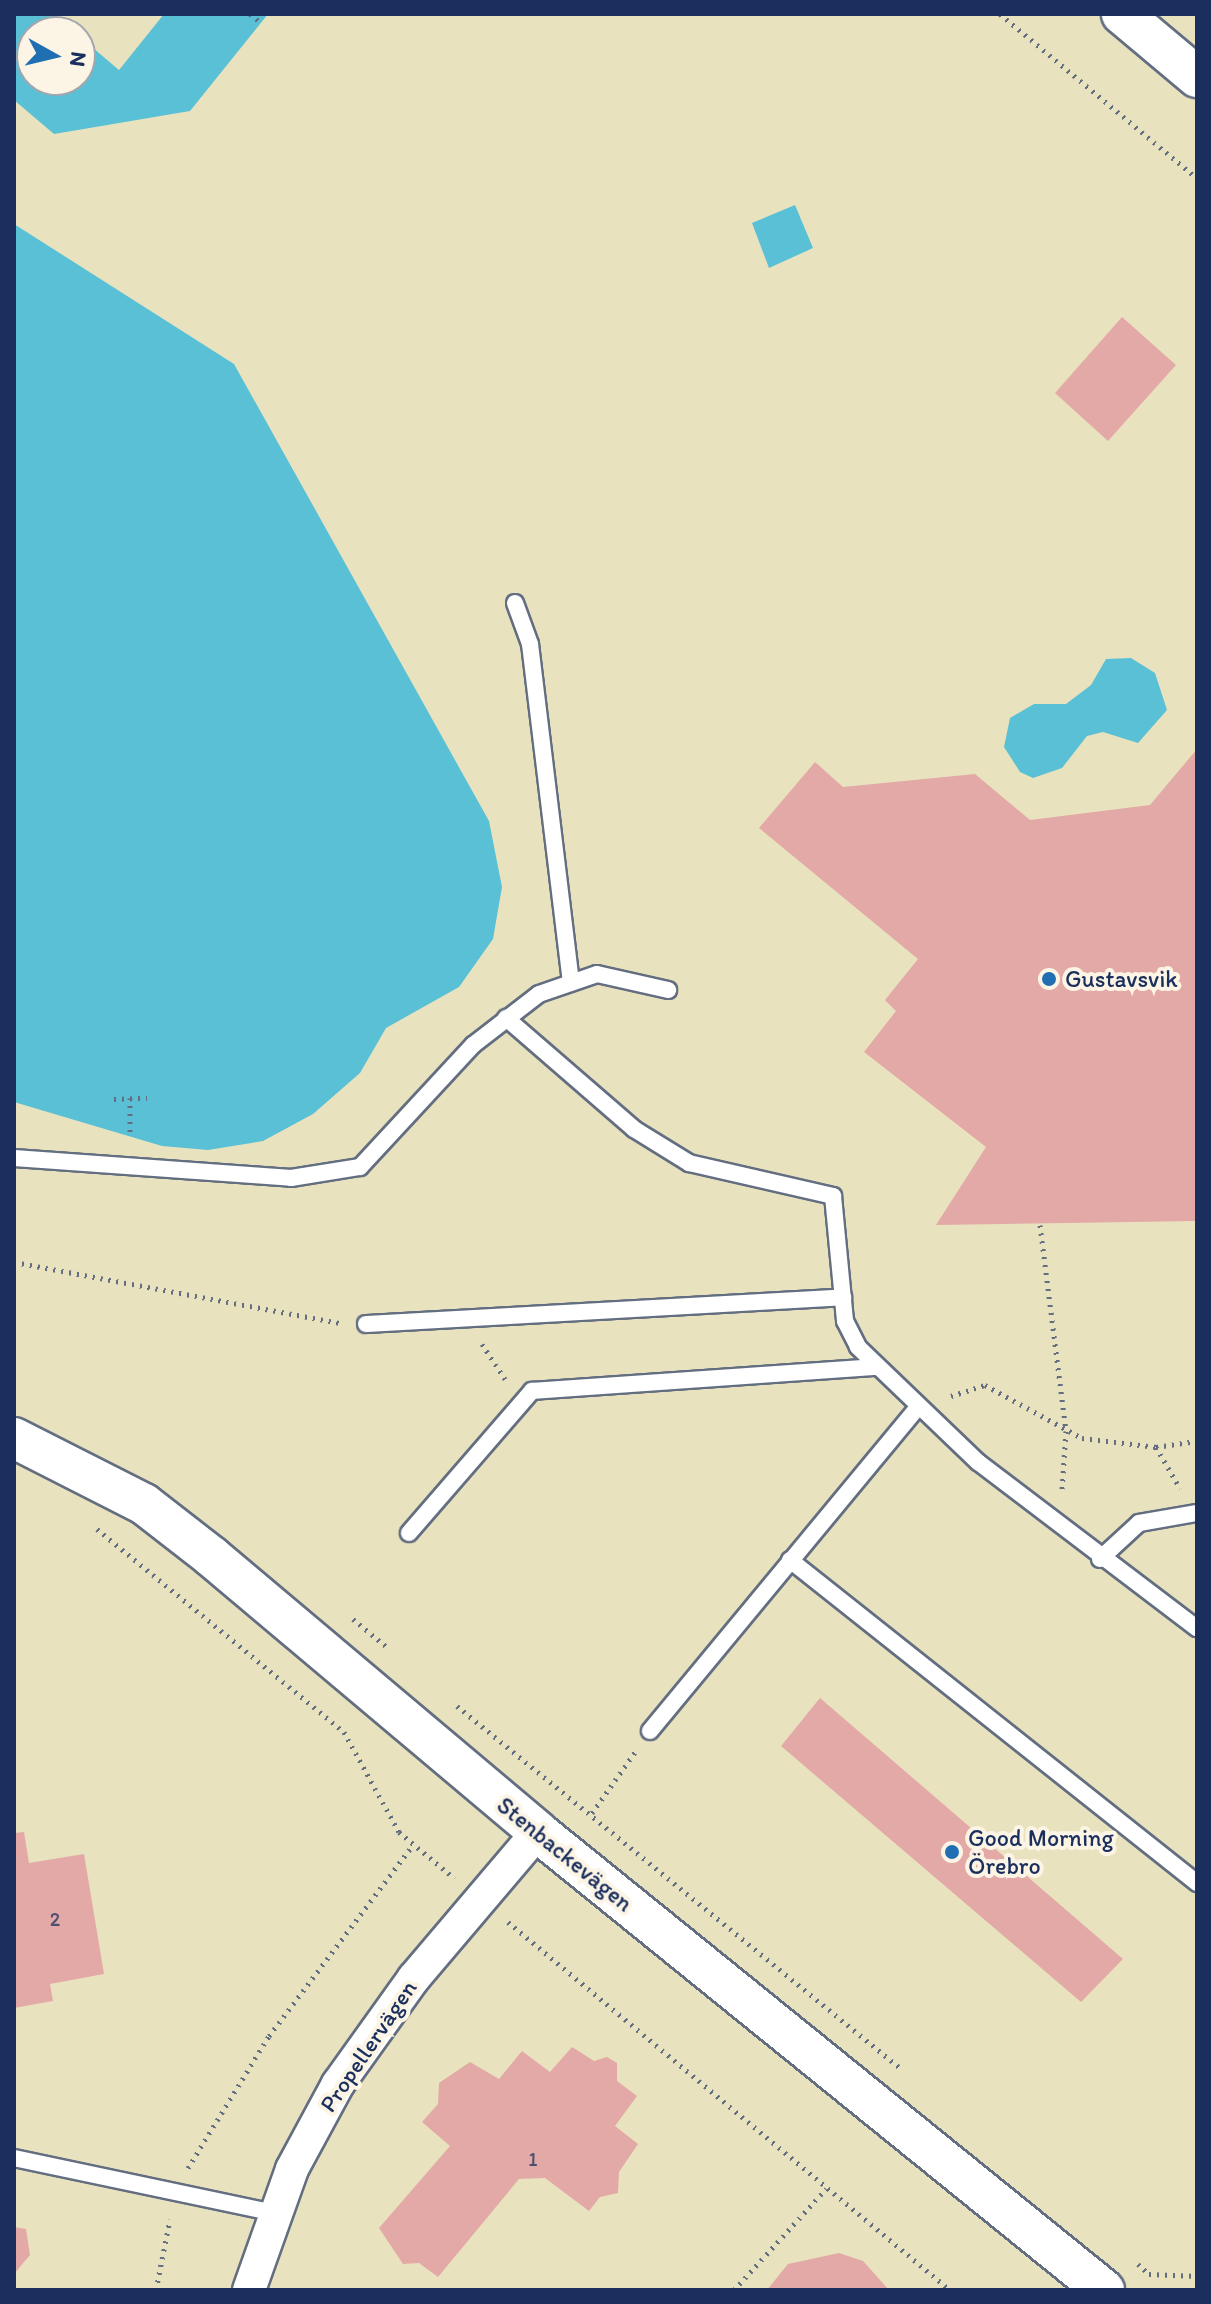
<!DOCTYPE html>
<meta charset="utf-8">
<style>
body{margin:0}
#map{position:relative;width:1211px;height:2304px;overflow:hidden;background:#e9e2bf;font-family:Itim,sans-serif}
div>[style]{position:absolute}
.water>*{inset:0;background:#59c0d6}
.building>*{inset:0;background:#e3a9a6}
.path>*{height:5px;margin-top:-2.5px;transform-origin:0;background:repeating-linear-gradient(90deg,#636e80 0 2px,transparent 0 8px)}
.roads{filter:drop-shadow(2px 0 #636e80) drop-shadow(-2px 0 #636e80) drop-shadow(0 2px #636e80) drop-shadow(0 -2px #636e80)}
.service>*{height:16px;margin:-8px;padding:0 8px;transform-origin:8px;border-radius:8px;background:#fff}
.minor>*{height:32px;margin:-16px;padding:0 16px;transform-origin:16px;border-radius:16px;background:#fff}
.tertiary>*{height:40px;margin:-20px;padding:0 20px;transform-origin:20px;border-radius:20px;background:#fff}
.dots>*{width:22px;height:22px;translate:-50% -50%;box-sizing:border-box;border:4px solid #fcf5e5;border-radius:50%}
span{translate:-50% -50%;white-space:nowrap;text-align:center;line-height:1.15;-webkit-text-stroke:8px #fcf5e5;paint-order:stroke}
.number-label{font-size:20px;color:#4d4e70}
.number-label span{-webkit-text-stroke-width:0}
.poi-label{font-size:24px;color:#1b2f5e}
.left{translate:0 -50%;text-align:left}
.street-label{font-size:24px;color:#1b2f5e}
.frame{position:absolute;inset:0;border:16px solid #1b2f5e;pointer-events:none}
.north{position:absolute;left:16px;top:16px;width:80px;height:80px;box-sizing:border-box;background:#fcf5e5;border:2px solid #a2a6af;border-radius:50%;rotate:98deg;font-size:22px;font-weight:700;line-height:32px;text-align:center;color:#1b2f5e}
.north::after{content:'';display:block;margin:auto;width:28px;height:36px;background:#1f6fb2;clip-path:polygon(50% 0,100% 100%,50% 72%,0 100%)}
</style>
<div id="map">
<div class="water">
<div style="clip-path:polygon(14px 14px,53px 14px,74px 32px,32px 32px,32px 80px,80px 80px,80px 37px,119px 70px,164px 14px,268px 14px,190px 111px,54px 134px,14px 100px)"></div>
<div style="clip-path:polygon(795px 205px,813px 248px,769px 268px,752px 223px)"></div>
<div style="clip-path:polygon(14px 224px,234px 364px,489px 821px,502px 887px,493px 939px,459px 987px,386px 1028px,360px 1073px,313px 1114px,263px 1141px,208px 1150px,162px 1146px,14px 1102px)"></div>
<div style="clip-path:polygon(1131px 658px,1155px 673px,1167px 710px,1138px 743px,1103px 732px,1087px 736px,1062px 768px,1033px 778px,1020px 772px,1004px 747px,1010px 718px,1034px 704px,1066px 704px,1091px 685px,1106px 659px)"></div>
</div>
<div class="building">
<div style="clip-path:polygon(1122px 317px,1176px 365px,1108px 441px,1055px 393px)"></div>
<div style="clip-path:polygon(1197px 749px,1197px 1221px,936px 1225px,986px 1147px,864px 1052px,896px 1011px,885px 1000px,918px 959px,759px 828px,815px 762px,843px 787px,975px 774px,1030px 820px,1150px 805px)"></div>
<div style="clip-path:polygon(820px 1698px,1123px 1959px,1081px 2002px,781px 1746px)"></div>
<div style="clip-path:polygon(24px 1832px,29px 1863px,84px 1854px,104px 1974px,50px 1984px,53px 2001px,14px 2008px,14px 1833px)"></div>
<div style="clip-path:polygon(572px 2047px,594px 2061px,607px 2057px,617px 2063px,617px 2081px,637px 2096px,615px 2126px,638px 2144px,619px 2172px,618px 2193px,600px 2197px,589px 2211px,545px 2178px,519px 2179px,438px 2277px,419px 2263px,403px 2264px,379px 2228px,450px 2146px,422px 2122px,438px 2104px,439px 2083px,470px 2062px,499px 2079px,522px 2051px,550px 2072px)"></div>
<div style="clip-path:polygon(14px 2227px,26px 2229px,30px 2255px,14px 2274px)"></div>
<div style="clip-path:polygon(839px 2253px,863px 2261px,889px 2290px,767px 2290px,788px 2264px)"></div>
</div>
<div class="path">
<div style="left:250px;top:14px;width:14px;rotate:39deg"></div>
<div style="left:1000px;top:14px;width:256px;rotate:39.8deg"></div>
<div style="left:130px;top:1098px;width:39px;rotate:90deg"></div>
<div style="left:114px;top:1099px;width:33px;rotate:-2deg"></div>
<div style="left:1040px;top:1225px;width:208px;rotate:82.8deg"></div>
<div style="left:1066px;top:1431px;width:58px;rotate:93.9deg"></div>
<div style="left:14px;top:1262px;width:331px;rotate:10.6deg"></div>
<div style="left:482px;top:1344px;width:42px;rotate:56.7deg"></div>
<div style="left:951px;top:1396px;width:36px;rotate:-18deg"></div>
<div style="left:985px;top:1385px;width:111px;rotate:28.7deg"></div>
<div style="left:1082px;top:1438px;width:75px;rotate:6.9deg"></div>
<div style="left:1156px;top:1447px;width:41px;rotate:-8.3deg"></div>
<div style="left:1156px;top:1447px;width:48px;rotate:59.7deg"></div>
<div style="left:97px;top:1529px;width:320px;rotate:39.4deg"></div>
<div style="left:344px;top:1732px;width:114px;rotate:61.2deg"></div>
<div style="left:399px;top:1832px;width:72px;rotate:39.9deg"></div>
<div style="left:353px;top:1619px;width:45px;rotate:39.6deg"></div>
<div style="left:457px;top:1706px;width:571px;rotate:39.24deg"></div>
<div style="left:592px;top:1813px;width:75px;rotate:-54.8deg"></div>
<div style="left:508px;top:1922px;width:575px;rotate:39.78deg"></div>
<div style="left:188px;top:2168px;width:155px;rotate:-58.5deg"></div>
<div style="left:269px;top:2036px;width:239px;rotate:-53deg"></div>
<div style="left:1138px;top:2264px;width:15px;rotate:42deg"></div>
<div style="left:1149px;top:2274px;width:48px;rotate:2.4deg"></div>
<div style="left:156px;top:2290px;width:72px;rotate:-78.8deg"></div>
<div style="left:734px;top:2290px;width:137px;rotate:-47.7deg"></div>
</div>
<div class="roads">
<div class="service">
<div style="left:515px;top:603px;width:44px;rotate:69.9deg"></div>
<div style="left:530px;top:644px;width:341px;rotate:83.1deg"></div>
<div style="left:506px;top:1018px;width:169px;rotate:40.9deg"></div>
<div style="left:634px;top:1129px;width:65px;rotate:31.7deg"></div>
<div style="left:689px;top:1163px;width:148px;rotate:12.9deg"></div>
<div style="left:833px;top:1196px;width:126px;rotate:84.5deg"></div>
<div style="left:845px;top:1321px;width:29px;rotate:63deg"></div>
<div style="left:858px;top:1347px;width:166px;rotate:43.8deg"></div>
<div style="left:978px;top:1462px;width:275px;rotate:37.2deg"></div>
<div style="left:14px;top:1158px;width:278px;rotate:4.1deg"></div>
<div style="left:291px;top:1178px;width:70px;rotate:-9.1deg"></div>
<div style="left:360px;top:1167px;width:166px;rotate:-47.2deg"></div>
<div style="left:473px;top:1045px;width:83px;rotate:-37.7deg"></div>
<div style="left:539px;top:994px;width:61px;rotate:-19deg"></div>
<div style="left:597px;top:974px;width:73px;rotate:12.7deg"></div>
<div style="left:366px;top:1324px;width:478px;rotate:-3.2deg"></div>
<div style="left:409px;top:1533px;width:188px;rotate:-49.1deg"></div>
<div style="left:532px;top:1391px;width:345px;rotate:-4deg"></div>
<div style="left:1100px;top:1559px;width:53px;rotate:-42.7deg"></div>
<div style="left:1139px;top:1523px;width:59px;rotate:-9.8deg"></div>
<div style="left:790px;top:1560px;width:520px;rotate:38.44deg"></div>
<div style="left:650px;top:1731px;width:418px;rotate:-50.4deg"></div>
<div style="left:14px;top:2158px;width:267px;rotate:11.9deg"></div>
</div>
<div class="minor">
<div style="left:249px;top:2290px;width:128px;rotate:-70.4deg"></div>
<div style="left:292px;top:2169px;width:97px;rotate:-61.6deg"></div>
<div style="left:338px;top:2084px;width:130px;rotate:-54.4deg"></div>
<div style="left:414px;top:1978px;width:192px;rotate:-49.7deg"></div>
</div>
<div class="tertiary">
<div style="left:1122px;top:14px;width:98px;rotate:40deg"></div>
<div style="left:14px;top:1438px;width:146px;rotate:26.9deg"></div>
<div style="left:144px;top:1504px;width:86px;rotate:37.9deg"></div>
<div style="left:212px;top:1557px;width:426px;rotate:40.1deg"></div>
<div style="left:538px;top:1832px;width:728px;rotate:38.98deg"></div>
</div>
</div>
<div class="dots">
<div style="left:1049px;top:979px;background:#1f6fb2"></div>
<div style="left:952px;top:1852px;background:#1f6fb2"></div>
</div>
<div class="number-label">
<span style="left:55px;top:1919px">2</span>
<span style="left:533px;top:2159px">1</span>
</div>
<div class="poi-label">
<span class="left" style="left:1065px;top:979px">Gustavsvik</span>
<span class="left" style="left:968px;top:1852px">Good Morning<br>Örebro</span>
</div>
<div class="street-label">
<span style="left:565px;top:1854px;rotate:39deg">Stenbackevägen</span>
<span style="left:368px;top:2046px;rotate:-56deg">Propellervägen</span>
</div>
<div class="frame"></div>
<div class="north">N</div>
</div>
